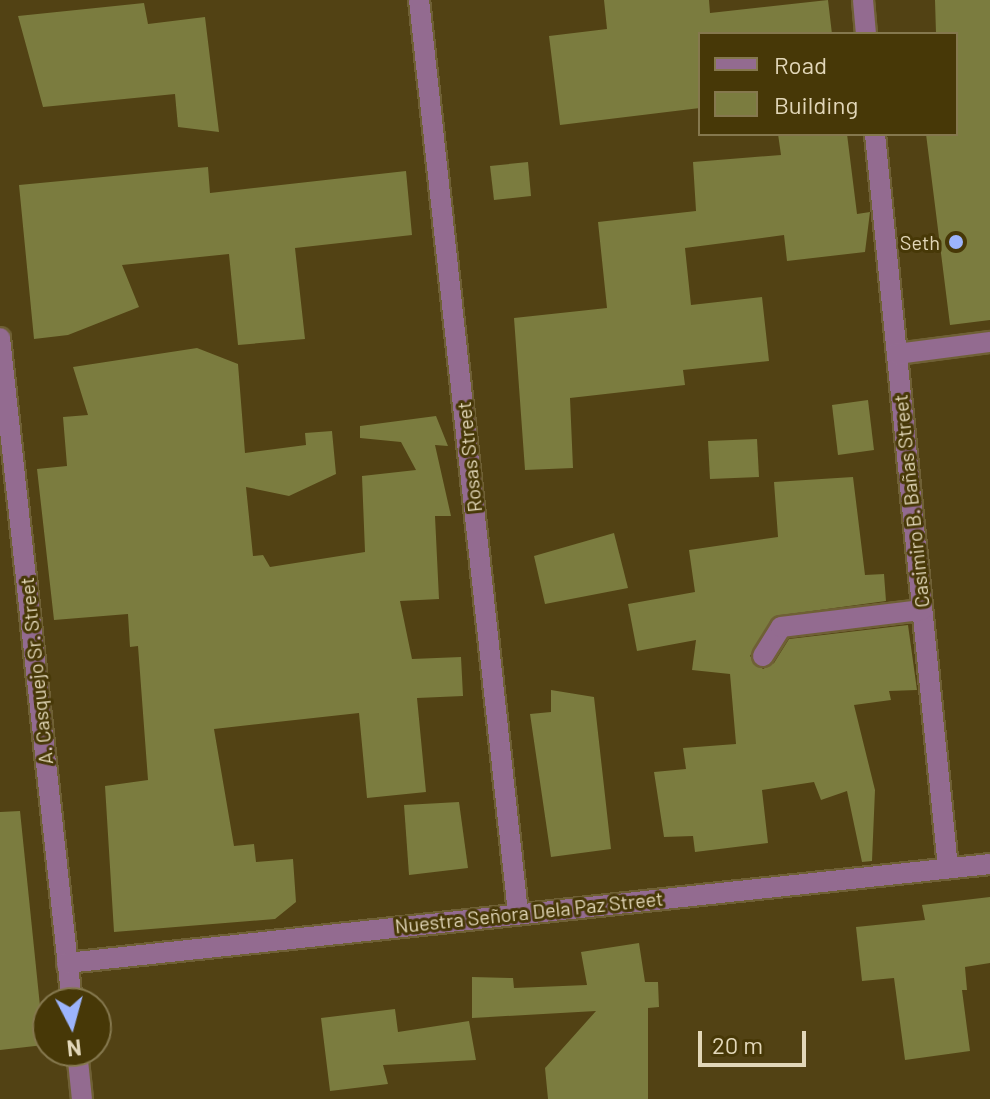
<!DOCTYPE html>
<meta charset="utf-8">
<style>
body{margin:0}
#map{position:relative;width:990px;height:1099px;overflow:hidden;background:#524214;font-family:Barlow,sans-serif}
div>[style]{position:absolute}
.building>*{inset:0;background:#7b7c3f}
.roads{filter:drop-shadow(2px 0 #6f6035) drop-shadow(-2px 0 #6f6035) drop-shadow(0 2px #6f6035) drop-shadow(0 -2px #6f6035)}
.minor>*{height:20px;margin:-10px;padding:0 10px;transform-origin:10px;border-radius:10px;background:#936b90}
.dots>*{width:22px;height:22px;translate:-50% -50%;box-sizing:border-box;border:4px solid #473807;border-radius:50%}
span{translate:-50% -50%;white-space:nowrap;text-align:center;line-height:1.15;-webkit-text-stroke:6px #473807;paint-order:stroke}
.poi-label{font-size:20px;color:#e2d7b9}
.right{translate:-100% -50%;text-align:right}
.street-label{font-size:20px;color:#e2d7b9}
.legend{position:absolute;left:698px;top:32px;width:260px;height:104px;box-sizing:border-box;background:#473807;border:2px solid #85784e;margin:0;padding:10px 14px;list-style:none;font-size:24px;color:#e2d7b9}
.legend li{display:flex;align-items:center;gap:16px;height:40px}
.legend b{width:40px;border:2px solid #85784e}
.north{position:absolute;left:32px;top:987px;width:80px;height:80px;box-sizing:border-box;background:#473807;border:2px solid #85784e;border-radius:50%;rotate:174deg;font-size:22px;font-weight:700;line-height:32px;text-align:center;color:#e2d7b9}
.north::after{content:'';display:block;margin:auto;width:28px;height:36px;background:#9cb4fd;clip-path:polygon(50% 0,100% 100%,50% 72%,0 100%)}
.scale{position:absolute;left:698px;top:1031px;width:108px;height:36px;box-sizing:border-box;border:4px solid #e2d7b9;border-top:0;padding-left:10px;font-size:24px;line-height:28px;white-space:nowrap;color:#e2d7b9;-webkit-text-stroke:6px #473807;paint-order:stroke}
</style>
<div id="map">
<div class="building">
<div style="clip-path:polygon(604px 0,709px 0,710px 13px,828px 0,832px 34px,700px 34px,700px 108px,560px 125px,549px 36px,607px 29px)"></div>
<div style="clip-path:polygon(935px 0,990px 0,990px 320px,950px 325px,926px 134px,956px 134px,956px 34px,936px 34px)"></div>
<div style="clip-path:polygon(144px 3px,148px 24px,205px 17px,219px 132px,178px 127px,175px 94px,43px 107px,18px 16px)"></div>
<div style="clip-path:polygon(778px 134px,847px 134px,857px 214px,870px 212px,865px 252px,787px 261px,784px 235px,685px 248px,691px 305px,762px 297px,769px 361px,683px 370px,685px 385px,570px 398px,573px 468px,525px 470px,514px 318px,607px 308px,598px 222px,696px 211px,693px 162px,781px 155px)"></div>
<div style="clip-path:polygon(528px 162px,531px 196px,494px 200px,490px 166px)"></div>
<div style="clip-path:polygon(208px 167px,210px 193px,406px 171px,412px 235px,295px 248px,305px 339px,238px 345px,229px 254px,122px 265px,139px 307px,68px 335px,34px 339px,19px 185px)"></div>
<div style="clip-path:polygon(197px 348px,238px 364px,245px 453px,306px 445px,305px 433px,332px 431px,336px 474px,289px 496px,246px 487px,253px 556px,263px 555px,270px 567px,365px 552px,362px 476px,416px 470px,401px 442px,360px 438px,360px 426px,436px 416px,448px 446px,435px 445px,451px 516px,435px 516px,439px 599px,400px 601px,412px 659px,461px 657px,463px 696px,417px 698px,426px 792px,367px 798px,359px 713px,214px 729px,234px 846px,254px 844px,256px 862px,293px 859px,296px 902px,275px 919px,114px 932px,105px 786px,148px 780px,138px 646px,130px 647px,128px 614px,54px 620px,37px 469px,67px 466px,63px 417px,88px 415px,73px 367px)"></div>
<div style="clip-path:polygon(868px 400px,874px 450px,838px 455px,832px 405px)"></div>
<div style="clip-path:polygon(757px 439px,759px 477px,710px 479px,708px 441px)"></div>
<div style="clip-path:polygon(853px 477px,865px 575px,884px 574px,886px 601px,775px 616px,750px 656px,763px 669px,774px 663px,789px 639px,908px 625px,917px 690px,889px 691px,891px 700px,854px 705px,875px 790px,872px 861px,862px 862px,847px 791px,821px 800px,814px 782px,762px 790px,768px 843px,695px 852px,693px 836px,664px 837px,654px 772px,686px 769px,683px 748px,736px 744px,730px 674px,692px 670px,696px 640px,637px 651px,628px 604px,695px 592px,689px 550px,778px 537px,774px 482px)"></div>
<div style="clip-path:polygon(614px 533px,628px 588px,545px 604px,534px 556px)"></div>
<div style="clip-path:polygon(551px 690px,594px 697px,611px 849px,551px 857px,530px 714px,551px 712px)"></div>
<div style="clip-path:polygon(459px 802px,468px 868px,409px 875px,404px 805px)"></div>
<div style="clip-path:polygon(20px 811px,44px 1045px,0 1050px,0 812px)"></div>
<div style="clip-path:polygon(990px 897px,990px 963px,965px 967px,967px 990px,962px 990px,970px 1051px,905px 1060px,894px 978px,862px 981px,856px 927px,925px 920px,922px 905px)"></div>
<div style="clip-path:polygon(639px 943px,645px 982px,658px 982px,659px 1007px,648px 1008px,648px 1099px,548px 1099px,545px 1068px,596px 1011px,472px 1018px,472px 977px,513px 978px,514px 988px,587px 985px,581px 952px)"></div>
<div style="clip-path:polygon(395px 1009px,398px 1032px,469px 1021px,476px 1060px,383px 1065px,388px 1084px,330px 1091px,321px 1018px)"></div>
</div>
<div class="roads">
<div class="minor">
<div style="left:419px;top:0;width:918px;rotate:83.81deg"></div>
<div style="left:863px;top:0;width:34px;rotate:85deg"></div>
<div style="left:875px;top:134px;width:738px;rotate:84.32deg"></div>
<div style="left:0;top:338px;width:669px;rotate:83.82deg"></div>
<div style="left:897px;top:354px;width:94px;rotate:-7.4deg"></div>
<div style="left:763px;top:656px;width:34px;rotate:-58deg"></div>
<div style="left:781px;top:627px;width:142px;rotate:-6.9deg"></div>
<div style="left:67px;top:963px;width:928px;rotate:-6.12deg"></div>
<div style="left:77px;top:1051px;width:48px;rotate:84.1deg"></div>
</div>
</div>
<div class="dots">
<div style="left:956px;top:242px;background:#9cb4fd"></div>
</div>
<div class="poi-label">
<span class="right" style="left:940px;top:242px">Seth</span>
</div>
<div class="street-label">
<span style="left:469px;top:457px;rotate:-96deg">Rosas Street</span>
<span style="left:911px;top:501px;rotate:-96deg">Casimiro B. Bañas Street</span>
<span style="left:36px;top:671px;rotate:-96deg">A. Casquejo Sr. Street</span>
<span style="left:529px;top:912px;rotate:-6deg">Nuestra Señora Dela Paz Street</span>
</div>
<ul class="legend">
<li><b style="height:10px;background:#936b90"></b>Road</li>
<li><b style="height:22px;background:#7b7c3f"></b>Building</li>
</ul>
<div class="north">N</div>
<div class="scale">20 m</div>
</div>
